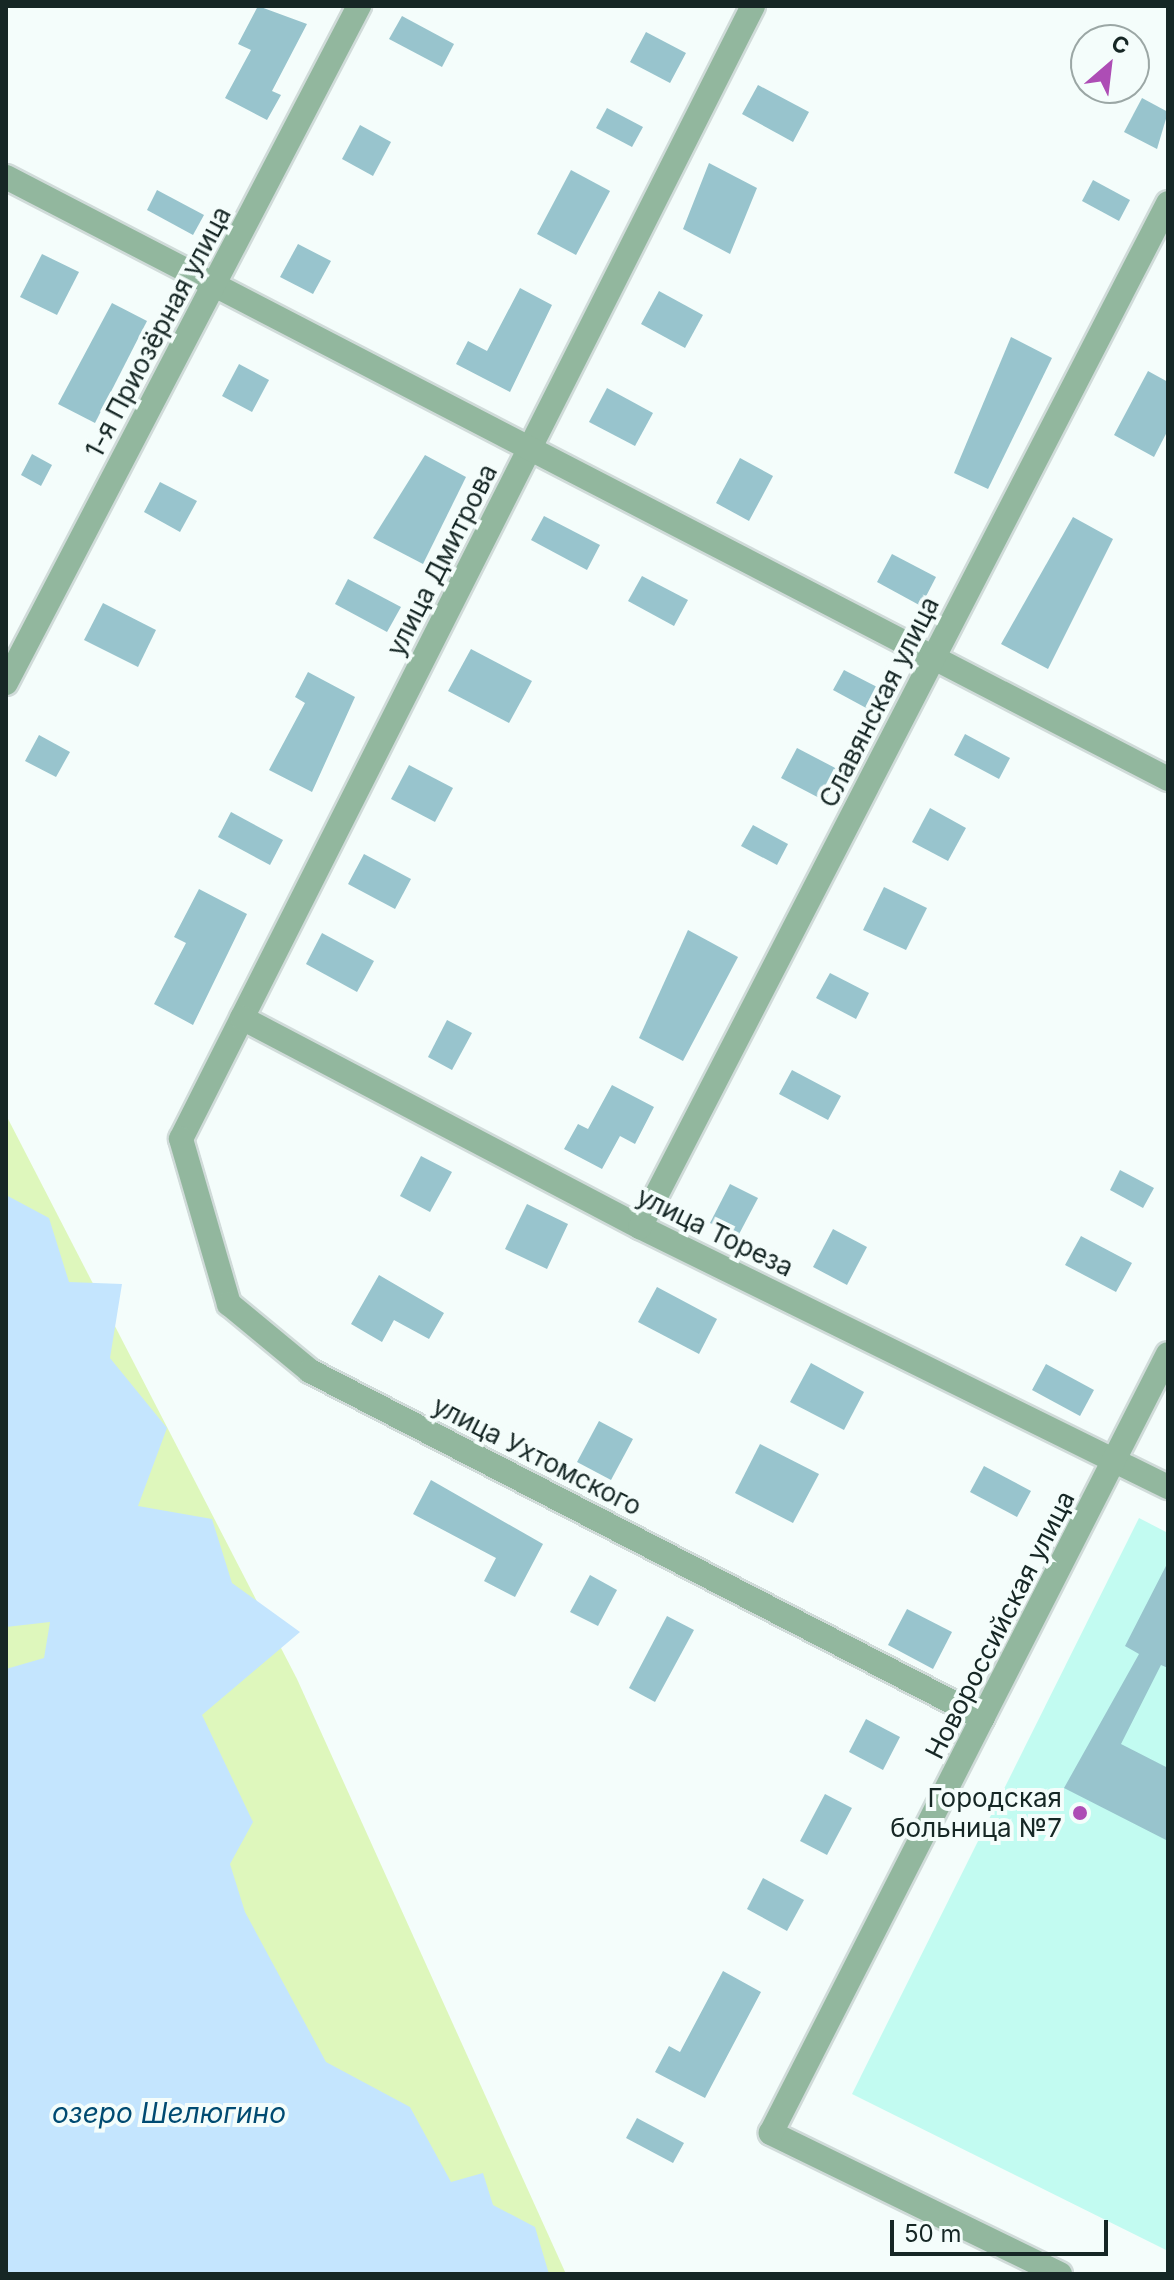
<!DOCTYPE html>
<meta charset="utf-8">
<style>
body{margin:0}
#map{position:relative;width:1174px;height:2280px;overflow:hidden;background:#f4fdfb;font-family:Inter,sans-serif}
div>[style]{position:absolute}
.built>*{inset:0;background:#c2fbf1}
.green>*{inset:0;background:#def7bc}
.water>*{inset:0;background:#c4e5fe}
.building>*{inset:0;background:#98c4cd}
.roads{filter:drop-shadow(2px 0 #d0dbd9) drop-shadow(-2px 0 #d0dbd9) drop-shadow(0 2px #d0dbd9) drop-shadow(0 -2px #d0dbd9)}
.street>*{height:24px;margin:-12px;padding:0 12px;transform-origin:12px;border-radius:12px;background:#92b79e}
.dots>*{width:22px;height:22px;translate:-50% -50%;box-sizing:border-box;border:4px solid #f4fdfb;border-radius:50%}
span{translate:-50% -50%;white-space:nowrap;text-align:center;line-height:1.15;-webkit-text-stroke:8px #f4fdfb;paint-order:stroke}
.street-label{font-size:26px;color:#162725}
.poi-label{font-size:26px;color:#162725}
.right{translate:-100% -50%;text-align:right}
.water-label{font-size:28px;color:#004b72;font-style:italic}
.frame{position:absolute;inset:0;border:8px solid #162725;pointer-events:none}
.north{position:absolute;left:1070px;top:24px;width:80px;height:80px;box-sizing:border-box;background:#f4fdfb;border:2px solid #9ba7a5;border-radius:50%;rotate:28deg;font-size:22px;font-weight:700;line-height:32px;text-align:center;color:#162725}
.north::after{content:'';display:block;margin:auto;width:28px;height:36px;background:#ad4db5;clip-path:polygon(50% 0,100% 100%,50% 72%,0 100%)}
.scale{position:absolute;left:890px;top:2220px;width:218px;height:36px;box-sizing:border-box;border:4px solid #162725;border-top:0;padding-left:10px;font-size:24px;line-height:28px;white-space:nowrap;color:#162725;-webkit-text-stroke:6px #f4fdfb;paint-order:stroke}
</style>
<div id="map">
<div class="built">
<div style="clip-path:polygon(1139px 1518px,1168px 1533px,1168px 2251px,852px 2094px)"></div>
</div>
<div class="green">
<div style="clip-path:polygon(6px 1115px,297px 1679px,566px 2274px,6px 2274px)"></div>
</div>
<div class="water">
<div style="clip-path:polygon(6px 1195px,49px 1218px,69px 1282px,122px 1284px,110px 1358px,167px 1428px,138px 1506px,212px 1519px,232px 1583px,300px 1632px,202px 1715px,253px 1822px,230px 1864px,245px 1912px,326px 2062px,410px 2107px,451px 2182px,483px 2173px,493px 2205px,535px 2227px,549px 2274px,6px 2274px,6px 1669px,44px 1658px,50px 1622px,6px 1627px)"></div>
</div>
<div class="building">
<div style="clip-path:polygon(258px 6px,307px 24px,272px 91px,281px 95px,267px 120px,225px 98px,251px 50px,238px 44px)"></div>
<div style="clip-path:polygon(402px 16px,454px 44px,442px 67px,389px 39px)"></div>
<div style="clip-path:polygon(646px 32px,686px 53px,670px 83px,630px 62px)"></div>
<div style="clip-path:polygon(758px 85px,809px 112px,793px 142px,742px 114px)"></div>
<div style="clip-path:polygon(1142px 98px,1168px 112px,1157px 149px,1124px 132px)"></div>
<div style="clip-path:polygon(607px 108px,643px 127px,632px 147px,596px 128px)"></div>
<div style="clip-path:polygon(360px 125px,391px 142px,373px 176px,342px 159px)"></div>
<div style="clip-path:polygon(709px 163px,757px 188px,730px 254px,683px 229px)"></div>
<div style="clip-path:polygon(571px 170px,610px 191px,576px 255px,537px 234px)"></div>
<div style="clip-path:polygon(1093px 180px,1130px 200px,1119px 221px,1082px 201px)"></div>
<div style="clip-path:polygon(157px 190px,204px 215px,193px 235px,147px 210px)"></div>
<div style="clip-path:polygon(298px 244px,331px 261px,313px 294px,280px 277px)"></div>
<div style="clip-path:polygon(42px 254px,79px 272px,57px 315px,20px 297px)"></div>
<div style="clip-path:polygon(520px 288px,552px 305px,510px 392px,456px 364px,468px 341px,487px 351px)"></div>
<div style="clip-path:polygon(659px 291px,703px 315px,685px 348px,641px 324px)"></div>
<div style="clip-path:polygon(112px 303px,147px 321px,95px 423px,58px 404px)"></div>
<div style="clip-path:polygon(1011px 337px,1052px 358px,988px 489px,954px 473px)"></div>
<div style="clip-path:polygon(239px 364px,269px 380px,252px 412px,222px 396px)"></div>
<div style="clip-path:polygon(1148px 371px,1168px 382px,1168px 430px,1154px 457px,1114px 435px)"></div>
<div style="clip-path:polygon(607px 388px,653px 413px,635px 446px,589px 422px)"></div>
<div style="clip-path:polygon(32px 454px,52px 465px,41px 486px,21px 475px)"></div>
<div style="clip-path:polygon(425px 455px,466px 477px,423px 564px,373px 538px)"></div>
<div style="clip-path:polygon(740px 458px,773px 476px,749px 521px,716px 503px)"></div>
<div style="clip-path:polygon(160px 482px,197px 501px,180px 532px,144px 512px)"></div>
<div style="clip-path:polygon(544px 516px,600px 545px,587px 570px,531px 540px)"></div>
<div style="clip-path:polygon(1073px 517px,1113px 539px,1048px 669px,1001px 644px)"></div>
<div style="clip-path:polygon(892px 554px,936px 577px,921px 606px,877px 582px)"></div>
<div style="clip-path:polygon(642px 576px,688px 600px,674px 626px,628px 601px)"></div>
<div style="clip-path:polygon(348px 579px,401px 607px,387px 632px,335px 604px)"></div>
<div style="clip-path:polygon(103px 603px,156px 630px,138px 667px,84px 640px)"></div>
<div style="clip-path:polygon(471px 649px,532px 681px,509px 723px,448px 691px)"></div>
<div style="clip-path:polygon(844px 670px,879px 688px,868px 709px,833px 690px)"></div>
<div style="clip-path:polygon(308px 672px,355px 697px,312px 792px,269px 770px,305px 703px,295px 697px)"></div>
<div style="clip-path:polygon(965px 734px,1010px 758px,999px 779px,954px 755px)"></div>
<div style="clip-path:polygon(39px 735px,70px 752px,56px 777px,25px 761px)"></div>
<div style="clip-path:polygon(797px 748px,841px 771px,825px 801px,781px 778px)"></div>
<div style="clip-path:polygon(409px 765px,453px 788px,435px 822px,391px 799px)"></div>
<div style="clip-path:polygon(930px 808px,966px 828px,948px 861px,912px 842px)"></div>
<div style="clip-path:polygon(231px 812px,283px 840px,270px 865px,218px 837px)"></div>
<div style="clip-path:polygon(753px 825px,788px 844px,777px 865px,741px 846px)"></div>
<div style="clip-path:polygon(364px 854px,411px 879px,395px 909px,348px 884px)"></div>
<div style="clip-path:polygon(884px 887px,927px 908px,906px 950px,863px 930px)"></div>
<div style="clip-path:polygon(199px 889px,247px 914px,193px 1025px,154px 1004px,186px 943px,174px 937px)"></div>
<div style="clip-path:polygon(688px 930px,738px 957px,683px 1061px,639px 1038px)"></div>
<div style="clip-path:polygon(322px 933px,374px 961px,357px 992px,306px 964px)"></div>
<div style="clip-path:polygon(830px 973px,869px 993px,856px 1019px,816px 998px)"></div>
<div style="clip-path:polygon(447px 1020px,472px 1033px,452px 1070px,428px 1057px)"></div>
<div style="clip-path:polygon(792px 1070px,841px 1096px,828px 1120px,779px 1094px)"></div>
<div style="clip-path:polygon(612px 1085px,654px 1107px,635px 1144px,620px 1136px,602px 1169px,564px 1149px,578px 1124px,588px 1129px)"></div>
<div style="clip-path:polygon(421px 1156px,452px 1172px,430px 1212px,400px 1196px)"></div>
<div style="clip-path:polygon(1120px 1170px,1154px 1188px,1143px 1208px,1110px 1190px)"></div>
<div style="clip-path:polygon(730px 1184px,758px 1198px,737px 1238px,710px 1223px)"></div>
<div style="clip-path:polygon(527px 1204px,568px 1224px,547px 1269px,505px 1249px)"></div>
<div style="clip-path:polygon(833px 1229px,867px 1247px,847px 1285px,813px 1267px)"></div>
<div style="clip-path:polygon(1081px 1236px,1132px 1263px,1116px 1292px,1065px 1265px)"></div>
<div style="clip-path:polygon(379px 1275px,444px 1313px,429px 1339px,394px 1320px,382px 1342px,351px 1324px)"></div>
<div style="clip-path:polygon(657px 1287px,717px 1319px,699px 1354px,638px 1322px)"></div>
<div style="clip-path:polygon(811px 1363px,864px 1392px,844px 1430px,790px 1402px)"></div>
<div style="clip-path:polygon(1046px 1364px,1094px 1390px,1080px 1416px,1032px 1390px)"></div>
<div style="clip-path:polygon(599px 1421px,633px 1439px,611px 1480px,577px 1462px)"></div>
<div style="clip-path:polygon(760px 1444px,819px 1474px,793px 1523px,735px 1493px)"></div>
<div style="clip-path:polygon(984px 1466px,1031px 1491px,1017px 1517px,970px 1492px)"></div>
<div style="clip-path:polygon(431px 1480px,543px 1544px,515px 1597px,484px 1581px,496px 1558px,413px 1514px)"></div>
<div style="clip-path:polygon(1168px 1562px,1168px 1668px,1161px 1665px,1121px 1744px,1168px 1768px,1168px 1841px,1064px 1788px,1139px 1654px,1125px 1646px)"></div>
<div style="clip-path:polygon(590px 1575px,617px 1590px,598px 1626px,570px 1612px)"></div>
<div style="clip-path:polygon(907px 1609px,952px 1632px,933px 1669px,888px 1645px)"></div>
<div style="clip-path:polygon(667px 1616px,694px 1630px,655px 1702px,629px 1688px)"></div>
<div style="clip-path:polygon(866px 1719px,900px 1737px,883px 1770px,849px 1752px)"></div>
<div style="clip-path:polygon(825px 1794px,852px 1808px,827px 1855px,800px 1841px)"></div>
<div style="clip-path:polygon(763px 1878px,804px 1900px,787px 1931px,747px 1909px)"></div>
<div style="clip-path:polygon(723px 1971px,761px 1992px,705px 2098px,655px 2072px,669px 2046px,680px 2052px)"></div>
<div style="clip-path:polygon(637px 2118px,684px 2143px,673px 2163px,626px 2138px)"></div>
</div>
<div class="roads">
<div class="street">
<div style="left:753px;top:6px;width:1269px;rotate:116.79deg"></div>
<div style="left:181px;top:1139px;width:172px;rotate:73.8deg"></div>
<div style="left:229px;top:1304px;width:105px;rotate:39.6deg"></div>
<div style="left:310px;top:1371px;width:757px;rotate:27.28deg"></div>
<div style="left:6px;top:177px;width:1309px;rotate:27.39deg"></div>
<div style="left:6px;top:683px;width:764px;rotate:-62.46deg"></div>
<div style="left:242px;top:1018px;width:450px;rotate:27.7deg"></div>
<div style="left:640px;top:1227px;width:589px;rotate:26.22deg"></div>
<div style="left:640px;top:1227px;width:1152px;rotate:-62.72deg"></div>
<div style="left:1060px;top:2274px;width:322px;rotate:-154deg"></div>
<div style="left:771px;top:2133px;width:874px;rotate:-63deg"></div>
</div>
</div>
<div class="dots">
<div style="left:1080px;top:1813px;background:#ad4db5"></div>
</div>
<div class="street-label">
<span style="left:158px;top:332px;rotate:-62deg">1-я Приозёрная улица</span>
<span style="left:442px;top:560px;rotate:-63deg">улица Дмитрова</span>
<span style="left:879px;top:702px;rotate:-63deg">Славянская улица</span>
<span style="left:715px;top:1232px;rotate:26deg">улица Тореза</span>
<span style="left:537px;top:1456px;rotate:27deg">улица Ухтомского</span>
<span style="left:1000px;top:1625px;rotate:-63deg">Новороссийская улица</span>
</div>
<div class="poi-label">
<span class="right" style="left:1062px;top:1813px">Городская<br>больница №7</span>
</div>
<div class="water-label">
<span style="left:169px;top:2113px">озеро Шелюгино</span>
</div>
<div class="frame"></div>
<div class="north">С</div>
<div class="scale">50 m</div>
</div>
